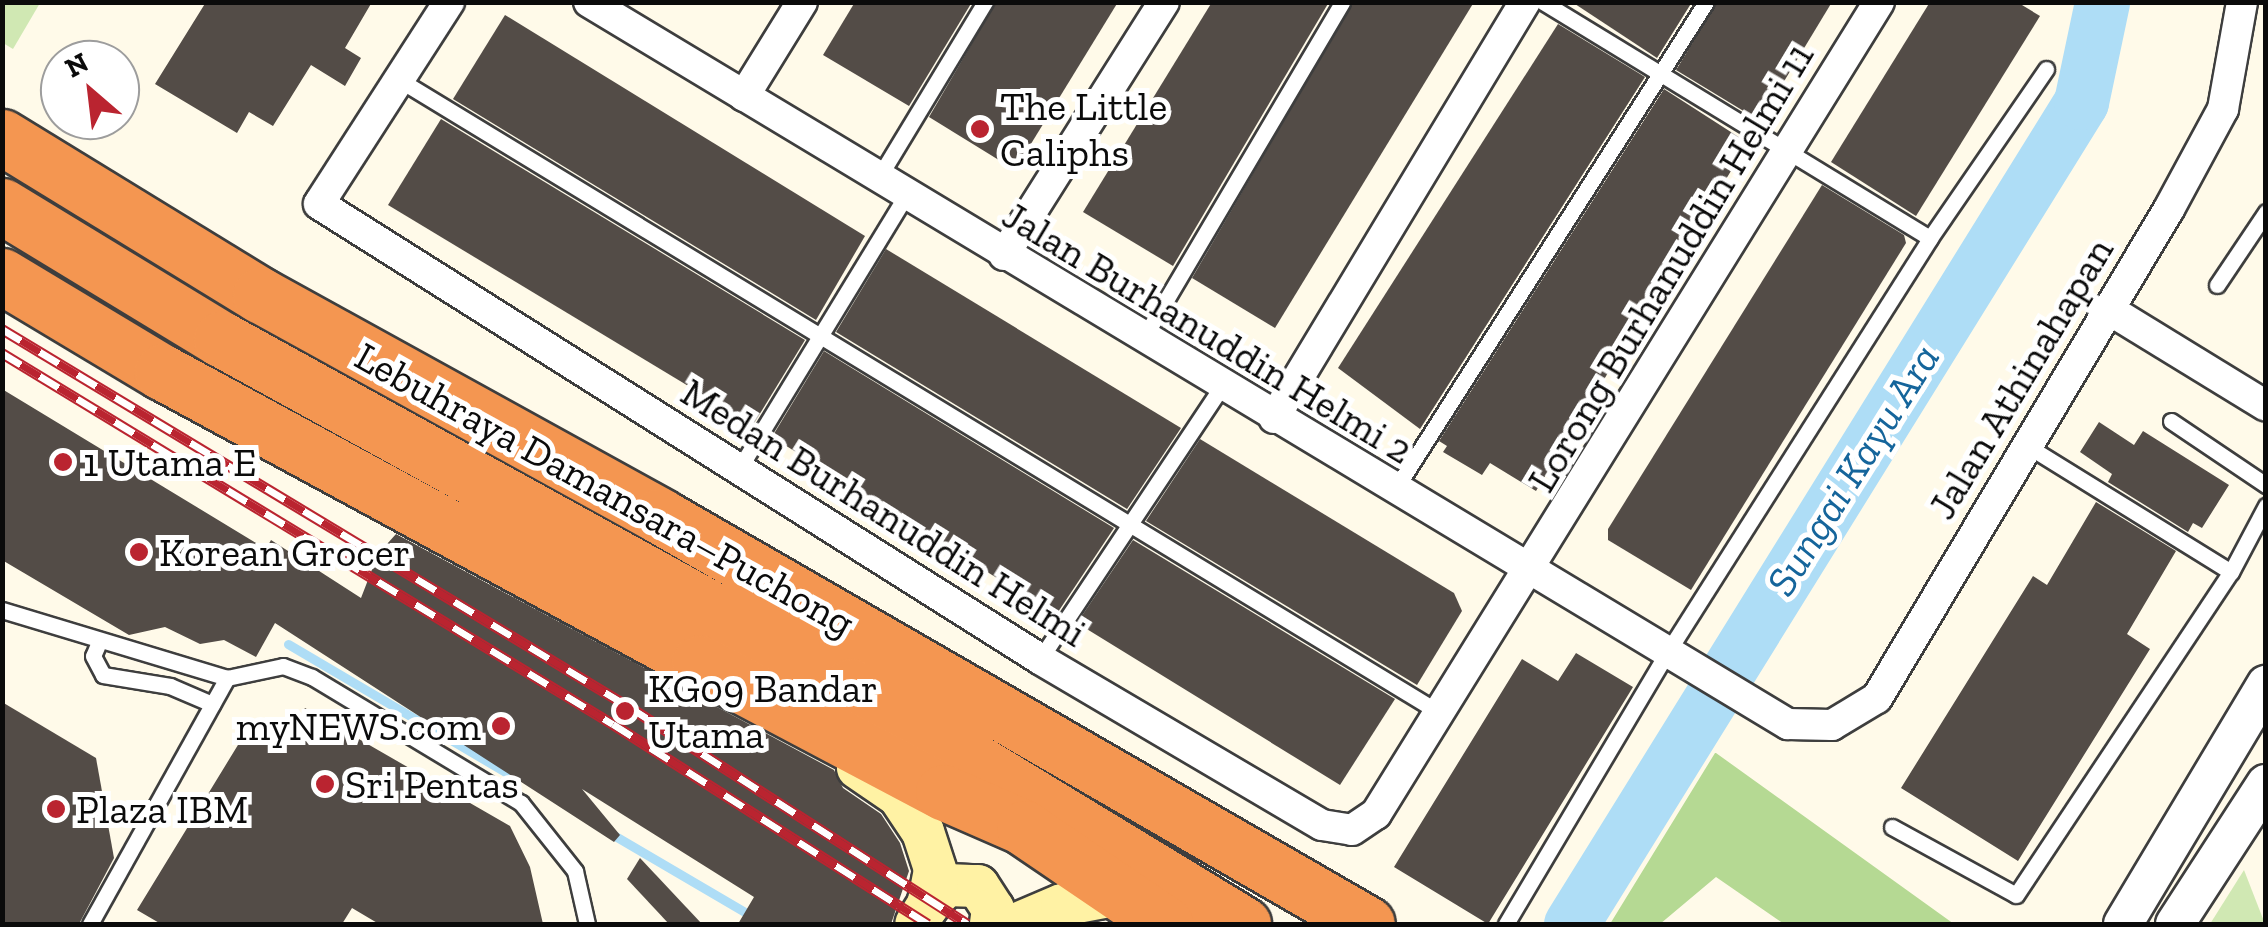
<!DOCTYPE html>
<meta charset="utf-8">
<style>
body{margin:0}
#map{position:relative;width:2268px;height:927px;overflow:hidden;background:#fffae9;font-family:"Zilla Slab",serif}
div>[style]{position:absolute}
.green>*{inset:0;background:#d0e8b3}
.forest>*{inset:0;background:#b5d993}
.stream>*{height:9px;margin:-4.5px;padding:0 4.5px;transform-origin:4.5px;border-radius:4.5px;background:#aeddf6}
.river>*{height:55px;margin:-27.5px;padding:0 27.5px;transform-origin:27.5px;border-radius:27.5px;background:#aeddf6}
.building>*{inset:0;background:#534c47}
.roads{filter:drop-shadow(2px 0 #3e3e3e) drop-shadow(-2px 0 #3e3e3e) drop-shadow(0 2px #3e3e3e) drop-shadow(0 -2px #3e3e3e)}
.service>*{height:15px;margin:-7.5px;padding:0 7.5px;transform-origin:7.5px;border-radius:7.5px;background:#fff}
.minor>*{height:30px;margin:-15px;padding:0 15px;transform-origin:15px;border-radius:15px;background:#fff}
.tertiary>*{height:38px;margin:-19px;padding:0 19px;transform-origin:19px;border-radius:19px;background:#fff}
.secondary>*{height:42px;margin:-21px;padding:0 21px;transform-origin:21px;border-radius:21px;background:#fff2a4}
.motorway>*{height:55px;margin:-27.5px;padding:0 27.5px;transform-origin:27.5px;border-radius:27.5px;background:#f49651}
.rail>*{height:11px;margin-top:-5.5px;transform-origin:0;background:repeating-linear-gradient(90deg,#fff 0 22px,#ba2430 0 44px);box-sizing:border-box;border-block:2px solid #ba2430}
.dots>*{width:28px;height:28px;translate:-50% -50%;box-sizing:border-box;border:5px solid #fff;border-radius:50%}
span{translate:-50% -50%;white-space:nowrap;text-align:center;line-height:1.15;-webkit-text-stroke:10px #fff;paint-order:stroke}
.poi-label{font-size:40px;color:#0b0b0b}
.left{translate:0 -50%;text-align:left}
.right{translate:-100% -50%;text-align:right}
.street-label{font-size:40px;color:#0b0b0b}
.water-label{font-size:42px;color:#15659b;font-style:italic}
.frame{position:absolute;inset:0;border:5px solid #0b0b0b;pointer-events:none}
.north{position:absolute;left:40px;top:40px;width:100px;height:100px;box-sizing:border-box;background:#fff;border:2px solid #9d9d9d;border-radius:50%;rotate:332deg;font-size:28px;font-weight:700;line-height:40px;text-align:center;color:#0b0b0b}
.north::after{content:'';display:block;margin:auto;width:35px;height:45px;background:#ba2430;clip-path:polygon(50% 0,100% 100%,50% 72%,0 100%)}
</style>
<div id="map">
<div class="green">
<div style="clip-path:polygon(2px 3px,40px 3px,13px 49px,3px 43px)"></div>
<div style="clip-path:polygon(2244px 870px,2265px 924px,2210px 924px)"></div>
</div>
<div class="forest">
<div style="clip-path:polygon(1715px 753px,1716px 753px,1954px 924px,1784px 924px,1716px 877px,1660px 924px,1610px 924px)"></div>
</div>
<div class="stream">
<div style="left:288px;top:644px;width:262px;rotate:30.5deg"></div>
<div style="left:610px;top:833px;width:180px;rotate:30.4deg"></div>
</div>
<div class="river">
<div style="left:1571px;top:924px;width:967px;rotate:-58.18deg"></div>
<div style="left:2081px;top:102px;width:102px;rotate:-78.1deg"></div>
</div>
<div class="building">
<div style="clip-path:polygon(206px 2px,372px 2px,345px 48px,361px 58px,345px 86px,311px 65px,273px 126px,249px 112px,237px 133px,155px 84px)"></div>
<div style="clip-path:polygon(855px 2px,972px 2px,909px 106px,823px 55px)"></div>
<div style="clip-path:polygon(996px 2px,1118px 2px,1015px 170px,929px 117px)"></div>
<div style="clip-path:polygon(1212px 2px,1329px 2px,1173px 266px,1083px 212px)"></div>
<div style="clip-path:polygon(1353px 2px,1474px 2px,1275px 328px,1192px 278px)"></div>
<div style="clip-path:polygon(1572px 2px,1692px 2px,1657px 58px)"></div>
<div style="clip-path:polygon(1717px 2px,1832px 2px,1760px 121px,1676px 70px)"></div>
<div style="clip-path:polygon(1930px 2px,2017px 2px,2040px 16px,1916px 216px,1831px 162px)"></div>
<div style="clip-path:polygon(505px 15px,865px 236px,816px 320px,453px 99px)"></div>
<div style="clip-path:polygon(1558px 24px,1645px 77px,1420px 429px,1338px 368px)"></div>
<div style="clip-path:polygon(1664px 89px,1748px 143px,1536px 491px,1490px 463px,1482px 475px,1443px 452px,1447px 446px,1439px 441px)"></div>
<div style="clip-path:polygon(441px 119px,805px 340px,753px 425px,388px 205px)"></div>
<div style="clip-path:polygon(1822px 185px,1904px 235px,1906px 243px,1691px 590px,1608px 540px,1608px 529px)"></div>
<div style="clip-path:polygon(886px 249px,1181px 428px,1127px 509px,836px 332px)"></div>
<div style="clip-path:polygon(824px 351px,1114px 528px,1056px 615px,772px 437px)"></div>
<div style="clip-path:polygon(2px 389px,266px 549px,271px 540px,361px 598px,378px 554px,396px 534px,834px 770px,843px 788px,881px 814px,900px 843px,909px 871px,891px 924px,738px 924px,754px 897px,582px 789px,620px 835px,614px 842px,275px 623px,256px 657px,224px 640px,200px 644px,165px 627px,129px 635px,2px 560px)"></div>
<div style="clip-path:polygon(2099px 422px,2134px 445px,2143px 431px,2229px 485px,2202px 528px,2193px 523px,2188px 532px,2108px 482px,2112px 474px,2080px 452px)"></div>
<div style="clip-path:polygon(1200px 439px,1454px 593px,1462px 611px,1417px 685px,1146px 521px)"></div>
<div style="clip-path:polygon(2096px 502px,2176px 551px,2127px 634px,2150px 649px,2018px 861px,1901px 788px,2033px 576px,2047px 585px)"></div>
<div style="clip-path:polygon(1133px 540px,1395px 699px,1340px 785px,1077px 623px)"></div>
<div style="clip-path:polygon(1576px 653px,1633px 687px,1488px 924px,1394px 867px,1522px 659px,1558px 681px)"></div>
<div style="clip-path:polygon(2px 702px,96px 758px,114px 858px,79px 924px,2px 924px)"></div>
<div style="clip-path:polygon(305px 708px,510px 826px,530px 867px,543px 924px,379px 924px,352px 908px,342px 924px,161px 924px,137px 910px,252px 722px,287px 741px)"></div>
<div style="clip-path:polygon(640px 858px,702px 924px,669px 924px,627px 879px)"></div>
</div>
<div class="roads">
<div class="service">
<div style="left:1543px;top:2px;width:453px;rotate:31.4deg"></div>
<div style="left:398px;top:79px;width:1220px;rotate:31.32deg"></div>
<div style="left:879px;top:177px;width:205px;rotate:-58.8deg"></div>
<div style="left:2217px;top:285px;width:88px;rotate:-56.1deg"></div>
<div style="left:1143px;top:339px;width:391px;rotate:-59.4deg"></div>
<div style="left:2171px;top:421px;width:115px;rotate:34deg"></div>
<div style="left:2026px;top:445px;width:241px;rotate:31.8deg"></div>
<div style="left:739px;top:469px;width:321px;rotate:-58.6deg"></div>
<div style="left:1394px;top:491px;width:580px;rotate:-57.46deg"></div>
<div style="left:2px;top:610px;width:235px;rotate:16.8deg"></div>
<div style="left:227px;top:678px;width:57px;rotate:-12.1deg"></div>
<div style="left:283px;top:666px;width:31px;rotate:21deg"></div>
<div style="left:312px;top:677px;width:244px;rotate:31.1deg"></div>
<div style="left:521px;top:803px;width:87px;rotate:51.5deg"></div>
<div style="left:575px;top:871px;width:54px;rotate:77.2deg"></div>
<div style="left:99px;top:642px;width:15px;rotate:113deg"></div>
<div style="left:93px;top:656px;width:21px;rotate:62deg"></div>
<div style="left:103px;top:675px;width:68px;rotate:9.3deg"></div>
<div style="left:170px;top:686px;width:46px;rotate:23.2deg"></div>
<div style="left:1040px;top:659px;width:326px;rotate:-56.3deg"></div>
<div style="left:1892px;top:827px;width:141px;rotate:28.7deg"></div>
<div style="left:2016px;top:895px;width:388px;rotate:-56.4deg"></div>
<div style="left:2231px;top:572px;width:75px;rotate:-62.1deg"></div>
<div style="left:90px;top:924px;width:282px;rotate:-60.9deg"></div>
<div style="left:1506px;top:924px;width:315px;rotate:-59.3deg"></div>
<div style="left:1667px;top:653px;width:491px;rotate:-57.6deg"></div>
<div style="left:1930px;top:238px;width:205px;rotate:-55.5deg"></div>
</div>
<div class="minor">
<div style="left:449px;top:2px;width:240px;rotate:122.8deg"></div>
<div style="left:319px;top:204px;width:853px;rotate:32.25deg"></div>
<div style="left:1040px;top:659px;width:327px;rotate:30.5deg"></div>
<div style="left:1322px;top:825px;width:30px;rotate:9deg"></div>
<div style="left:1352px;top:830px;width:29px;rotate:-34deg"></div>
<div style="left:1376px;top:814px;width:955px;rotate:-58.22deg"></div>
<div style="left:589px;top:2px;width:1400px;rotate:31.06deg"></div>
<div style="left:1788px;top:724px;width:44px;rotate:1.3deg"></div>
<div style="left:1832px;top:725px;width:52px;rotate:-31deg"></div>
<div style="left:1877px;top:698px;width:570px;rotate:-59.16deg"></div>
<div style="left:2169px;top:209px;width:114px;rotate:-61.6deg"></div>
<div style="left:2223px;top:109px;width:109px;rotate:-79.9deg"></div>
<div style="left:744px;top:96px;width:110px;rotate:-58.3deg"></div>
<div style="left:1004px;top:255px;width:299px;rotate:-57.7deg"></div>
<div style="left:2108px;top:309px;width:185px;rotate:31.5deg"></div>
<div style="left:1274px;top:418px;width:486px;rotate:-58.9deg"></div>
</div>
<div class="tertiary">
<div style="left:2123px;top:924px;width:279px;rotate:-59.1deg"></div>
<div style="left:2175px;top:924px;width:167px;rotate:-57deg"></div>
</div>
<div class="secondary">
<div style="left:858px;top:768px;width:50px;rotate:34.3deg"></div>
<div style="left:899px;top:796px;width:43px;rotate:56.3deg"></div>
<div style="left:923px;top:832px;width:40px;rotate:72deg"></div>
<div style="left:935px;top:870px;width:36px;rotate:101deg"></div>
<div style="left:928px;top:905px;width:22px;rotate:122deg"></div>
<div style="left:928px;top:905px;width:27px;rotate:-48deg"></div>
<div style="left:946px;top:885px;width:32px;rotate:2deg"></div>
<div style="left:978px;top:886px;width:27px;rotate:57deg"></div>
<div style="left:993px;top:909px;width:15px;rotate:98deg"></div>
<div style="left:1017px;top:924px;width:49px;rotate:-22.9deg"></div>
<div style="left:1062px;top:905px;width:58px;rotate:-10.9deg"></div>
</div>
<div class="motorway">
<div style="left:2px;top:137px;width:303px;rotate:31.5deg"></div>
<div style="left:260px;top:295px;width:457px;rotate:28.9deg"></div>
<div style="left:660px;top:516px;width:816px;rotate:29.99deg"></div>
<div style="left:2px;top:206px;width:256px;rotate:31.3deg"></div>
<div style="left:221px;top:339px;width:719px;rotate:28.85deg"></div>
<div style="left:851px;top:686px;width:459px;rotate:31.3deg"></div>
<div style="left:2px;top:276px;width:187px;rotate:31deg"></div>
<div style="left:162px;top:372px;width:611px;rotate:28.45deg"></div>
<div style="left:699px;top:663px;width:276px;rotate:27.9deg"></div>
<div style="left:943px;top:792px;width:87px;rotate:23.6deg"></div>
<div style="left:1024px;top:828px;width:171px;rotate:34.2deg"></div>
</div>
</div>
<div class="rail">
<div style="left:2px;top:329px;width:731px;rotate:31.06deg"></div>
<div style="left:628px;top:706px;width:403px;rotate:32.7deg"></div>
<div style="left:2px;top:353px;width:715px;rotate:31.27deg"></div>
<div style="left:613px;top:724px;width:373px;rotate:32.4deg"></div>
</div>
<div class="dots">
<div style="left:980px;top:129px;background:#ba2430"></div>
<div style="left:63px;top:462px;background:#ba2430"></div>
<div style="left:139px;top:552px;background:#ba2430"></div>
<div style="left:625px;top:711px;background:#ba2430"></div>
<div style="left:501px;top:726px;background:#ba2430"></div>
<div style="left:325px;top:784px;background:#ba2430"></div>
<div style="left:56px;top:809px;background:#ba2430"></div>
</div>
<div class="poi-label">
<span class="left" style="left:1000px;top:129px">The Little<br>Caliphs</span>
<span class="left" style="left:83px;top:462px">1 Utama E</span>
<span class="left" style="left:159px;top:552px">Korean Grocer</span>
<span class="left" style="left:648px;top:711px">KG09 Bandar<br>Utama</span>
<span class="right" style="left:481px;top:726px">myNEWS.com</span>
<span class="left" style="left:345px;top:784px">Sri Pentas</span>
<span class="left" style="left:76px;top:809px">Plaza IBM</span>
</div>
<div class="street-label">
<span style="left:1670px;top:267px;rotate:-59deg">Lorong Burhanuddin Helmi 11</span>
<span style="left:1208px;top:332px;rotate:31deg">Jalan Burhanuddin Helmi 2</span>
<span style="left:2020px;top:378px;rotate:-59deg">Jalan Athinahapan</span>
<span style="left:605px;top:489px;rotate:29deg">Lebuhraya Damansara–Puchong</span>
<span style="left:884px;top:512px;rotate:32deg">Medan Burhanuddin Helmi</span>
</div>
<div class="water-label">
<span style="left:1853px;top:470px;rotate:-58deg">Sungai Kayu Ara</span>
</div>
<div class="frame"></div>
<div class="north">N</div>
</div>
